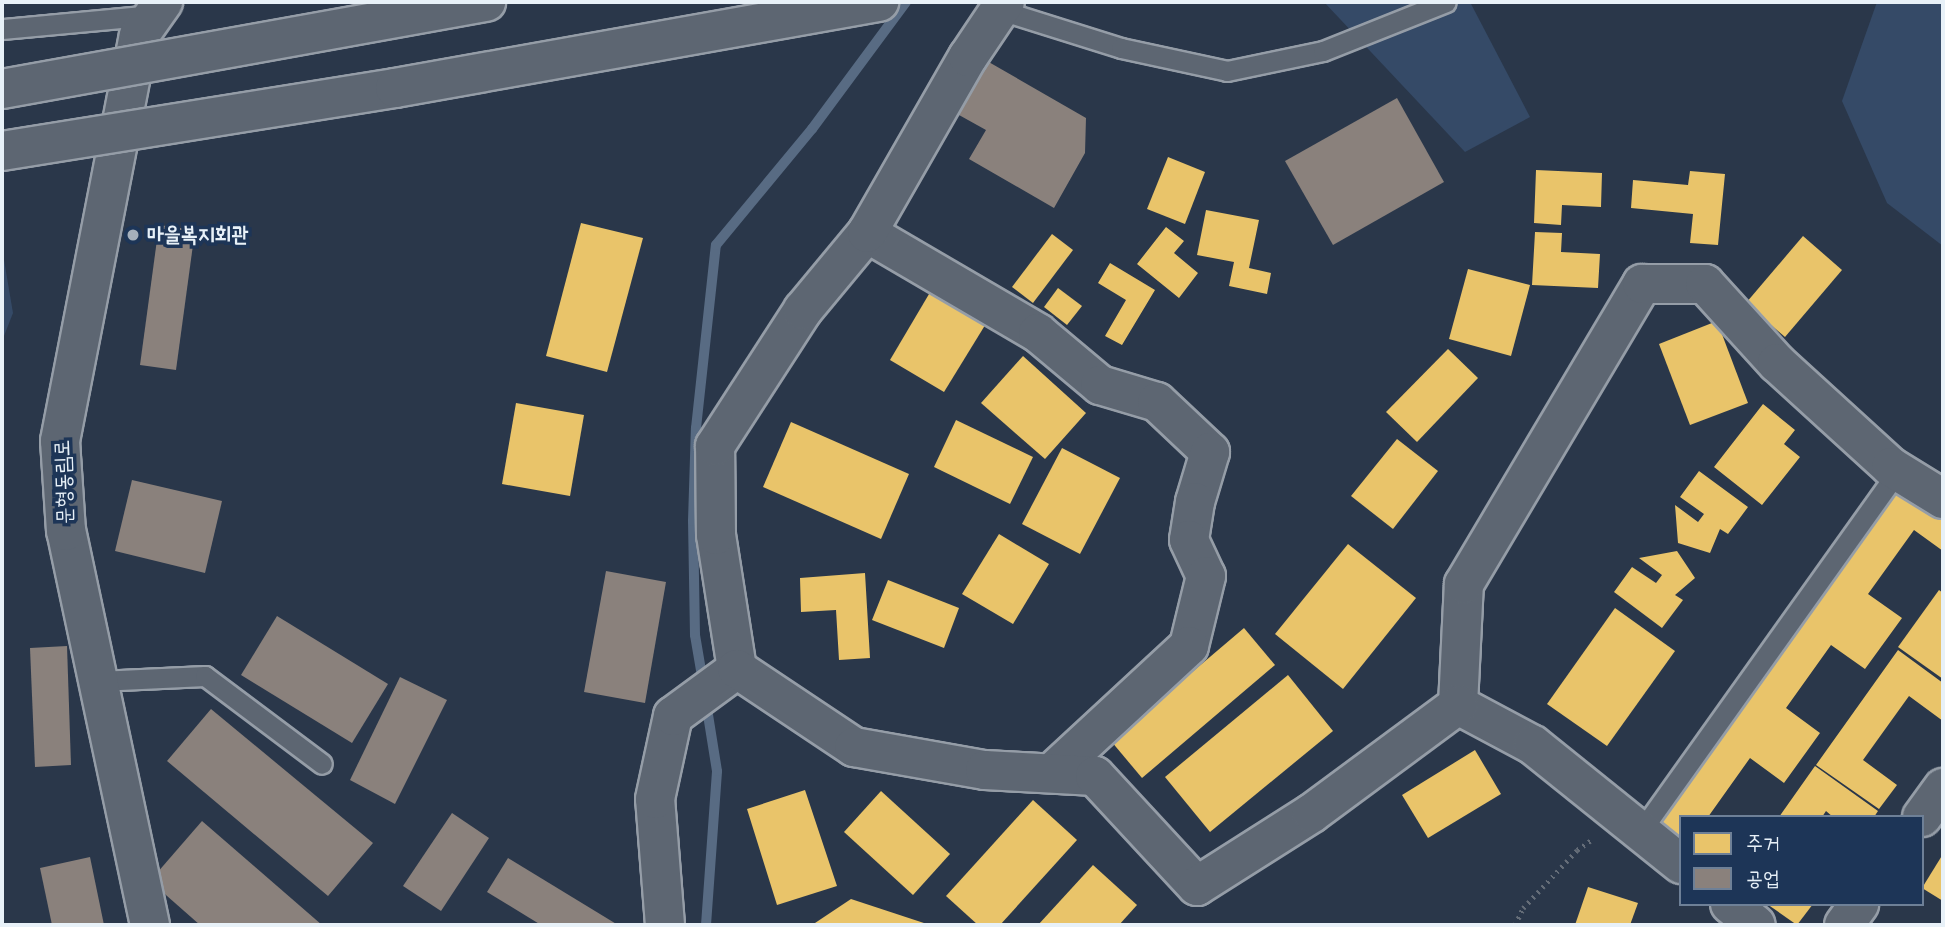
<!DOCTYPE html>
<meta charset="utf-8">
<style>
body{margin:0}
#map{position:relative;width:1945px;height:927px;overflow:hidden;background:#2a374a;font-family:Mynerve,"Poor Story",sans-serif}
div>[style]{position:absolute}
.green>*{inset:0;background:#354a67}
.homes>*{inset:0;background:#e9c46a}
.industry>*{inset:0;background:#8a817c}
.stream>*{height:10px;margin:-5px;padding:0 5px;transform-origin:5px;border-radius:5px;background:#586b83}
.path>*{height:4.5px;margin-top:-2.25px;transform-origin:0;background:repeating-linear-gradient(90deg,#656d78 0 2px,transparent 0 7px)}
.roads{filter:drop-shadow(2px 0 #959da7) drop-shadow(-2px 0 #959da7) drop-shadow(0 2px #959da7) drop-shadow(0 -2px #959da7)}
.service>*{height:19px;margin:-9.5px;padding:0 9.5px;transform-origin:9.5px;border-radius:9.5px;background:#5d6672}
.minor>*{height:38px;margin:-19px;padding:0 19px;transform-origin:19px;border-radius:19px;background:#5d6672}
.tertiary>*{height:38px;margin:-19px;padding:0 19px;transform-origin:19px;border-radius:19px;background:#5d6672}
.bridges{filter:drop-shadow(2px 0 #959da7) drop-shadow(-2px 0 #959da7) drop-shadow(0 2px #959da7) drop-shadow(0 -2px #959da7)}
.trunk-bridge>*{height:38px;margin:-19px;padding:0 19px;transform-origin:19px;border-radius:19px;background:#5d6672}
.dots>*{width:19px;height:19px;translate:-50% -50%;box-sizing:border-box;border:4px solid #1d3557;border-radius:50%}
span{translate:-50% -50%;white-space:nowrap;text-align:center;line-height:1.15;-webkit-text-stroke:7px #1d3557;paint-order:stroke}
.poi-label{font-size:21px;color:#e8f1f8;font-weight:700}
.left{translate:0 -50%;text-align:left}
.street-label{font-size:21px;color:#e8f1f8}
.frame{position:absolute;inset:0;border:4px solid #e8f1f8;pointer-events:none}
.legend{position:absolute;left:1679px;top:815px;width:245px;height:91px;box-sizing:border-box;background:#1d3557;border:2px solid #6e8097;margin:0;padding:9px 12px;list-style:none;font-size:21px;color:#e8f1f8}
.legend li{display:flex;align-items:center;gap:14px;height:35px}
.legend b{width:35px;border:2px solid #6e8097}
</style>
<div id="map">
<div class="green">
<div style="clip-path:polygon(1324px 2px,1470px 2px,1530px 117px,1465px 152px)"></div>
<div style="clip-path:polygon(1877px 2px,1943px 2px,1943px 246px,1887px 203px,1842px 101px)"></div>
<div style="clip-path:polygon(2px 248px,13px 313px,2px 341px)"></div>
</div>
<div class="homes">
<div style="clip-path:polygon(1168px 157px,1205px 172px,1185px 224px,1147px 209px)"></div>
<div style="clip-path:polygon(1536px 170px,1602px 173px,1601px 207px,1562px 205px,1561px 225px,1534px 223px)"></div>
<div style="clip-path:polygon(1690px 171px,1725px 174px,1718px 245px,1690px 243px,1693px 214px,1631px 208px,1633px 180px,1688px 185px)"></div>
<div style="clip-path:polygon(1206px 210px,1259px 220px,1249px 268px,1271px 273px,1267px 294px,1229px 286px,1234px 262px,1197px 255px)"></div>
<div style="clip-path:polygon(581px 223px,643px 238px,607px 372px,546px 356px)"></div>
<div style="clip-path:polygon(1166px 227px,1184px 241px,1174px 253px,1198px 273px,1179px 298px,1137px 264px)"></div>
<div style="clip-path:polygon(1535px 232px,1562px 233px,1561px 252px,1600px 254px,1598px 288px,1532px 285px)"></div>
<div style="clip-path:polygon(1052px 234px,1073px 250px,1033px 303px,1012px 287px)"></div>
<div style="clip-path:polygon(1803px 236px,1842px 270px,1785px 337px,1746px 303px)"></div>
<div style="clip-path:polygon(1110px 263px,1155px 290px,1122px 345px,1105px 336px,1126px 300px,1098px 283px)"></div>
<div style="clip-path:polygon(1468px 269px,1530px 285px,1511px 356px,1449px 339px)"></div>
<div style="clip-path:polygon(1058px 288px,1082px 306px,1067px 325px,1044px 307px)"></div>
<div style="clip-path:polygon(932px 289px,987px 322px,944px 392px,890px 360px)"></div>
<div style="clip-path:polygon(1717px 321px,1748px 403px,1690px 425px,1659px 344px)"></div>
<div style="clip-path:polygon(1448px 349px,1478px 378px,1417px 442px,1386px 412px)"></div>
<div style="clip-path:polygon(1023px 356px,1086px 413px,1045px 459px,981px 403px)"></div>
<div style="clip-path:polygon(516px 403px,584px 415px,570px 496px,502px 484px)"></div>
<div style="clip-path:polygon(1763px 404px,1795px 430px,1784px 444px,1800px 457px,1762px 505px,1714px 467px)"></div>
<div style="clip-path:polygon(956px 420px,1033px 457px,1010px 504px,934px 467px)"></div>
<div style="clip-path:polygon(791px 422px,909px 474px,881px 539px,763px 487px)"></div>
<div style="clip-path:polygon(1397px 439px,1438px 471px,1393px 529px,1351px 496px)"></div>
<div style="clip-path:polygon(1062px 448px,1120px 478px,1080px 554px,1022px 524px)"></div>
<div style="clip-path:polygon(1699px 471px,1748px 507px,1728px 534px,1720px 529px,1710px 553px,1678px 543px,1675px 505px,1698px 522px,1704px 514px,1680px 497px)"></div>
<div style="clip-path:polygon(1902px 484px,1943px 514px,1943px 551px,1914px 530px,1868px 594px,1902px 618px,1865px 669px,1831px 645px,1786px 708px,1820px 733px,1784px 783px,1750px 758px,1708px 817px,1681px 817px,1681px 843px,1658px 827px)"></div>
<div style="clip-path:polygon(999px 534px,1049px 564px,1013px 624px,962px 594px)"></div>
<div style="clip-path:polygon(1348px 544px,1416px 598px,1343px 689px,1275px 634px)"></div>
<div style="clip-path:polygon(1677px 551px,1695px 578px,1675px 595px,1683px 600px,1662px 628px,1614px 592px,1632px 567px,1656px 583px,1662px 575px,1639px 558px)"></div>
<div style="clip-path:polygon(865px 573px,870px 658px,839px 660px,836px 610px,801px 612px,800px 578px)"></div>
<div style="clip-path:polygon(888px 580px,959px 608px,944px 648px,872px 620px)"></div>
<div style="clip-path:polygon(1939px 590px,1943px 593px,1943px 679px,1898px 647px)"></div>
<div style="clip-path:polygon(1615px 608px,1675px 651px,1607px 746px,1547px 704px)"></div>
<div style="clip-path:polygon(1244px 628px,1275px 665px,1142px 778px,1111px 741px)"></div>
<div style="clip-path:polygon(1898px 650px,1943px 683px,1943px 721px,1909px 696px,1863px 760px,1897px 785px,1879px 809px,1816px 765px)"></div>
<div style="clip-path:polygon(1288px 675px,1333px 731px,1210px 832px,1165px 777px)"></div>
<div style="clip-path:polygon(1475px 750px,1501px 794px,1428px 838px,1402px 795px)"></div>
<div style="clip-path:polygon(1815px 766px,1878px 811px,1874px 817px,1833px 817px,1826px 811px,1822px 817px,1779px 817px)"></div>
<div style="clip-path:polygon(805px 790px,837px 886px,777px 905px,747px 809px)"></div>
<div style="clip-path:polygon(881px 791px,950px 854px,913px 895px,844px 832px)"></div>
<div style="clip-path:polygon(1033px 800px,1077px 840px,1000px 925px,978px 925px,946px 896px)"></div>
<div style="clip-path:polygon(1943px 854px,1943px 901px,1922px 888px)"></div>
<div style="clip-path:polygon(1093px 865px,1137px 905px,1119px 925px,1038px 925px)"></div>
<div style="clip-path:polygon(1588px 887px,1638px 903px,1630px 925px,1575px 925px)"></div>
<div style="clip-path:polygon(851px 899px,930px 925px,812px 925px)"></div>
<div style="clip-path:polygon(1767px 904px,1813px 904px,1797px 925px)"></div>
</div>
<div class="industry">
<div style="clip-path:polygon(980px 57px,1086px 118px,1085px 153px,1054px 208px,969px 159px,986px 130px,950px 110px)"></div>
<div style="clip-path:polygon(1397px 98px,1444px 182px,1333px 245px,1285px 161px)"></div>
<div style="clip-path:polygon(159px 225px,195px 230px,176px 370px,140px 365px)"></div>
<div style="clip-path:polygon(132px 480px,222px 501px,205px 573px,115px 551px)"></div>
<div style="clip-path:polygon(606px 571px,666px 582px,645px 703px,584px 692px)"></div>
<div style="clip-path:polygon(277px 616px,388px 684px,352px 743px,241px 675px)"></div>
<div style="clip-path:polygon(67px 646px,71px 765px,35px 767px,30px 648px)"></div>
<div style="clip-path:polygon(400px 677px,447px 700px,395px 804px,350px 780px)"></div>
<div style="clip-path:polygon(211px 709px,373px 843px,328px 896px,167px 761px)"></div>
<div style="clip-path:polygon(452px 813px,489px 838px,441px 911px,403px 886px)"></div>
<div style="clip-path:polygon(202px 821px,322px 925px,200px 925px,150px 881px)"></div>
<div style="clip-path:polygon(90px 857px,104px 925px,52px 925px,40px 868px)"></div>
<div style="clip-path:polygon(508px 858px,618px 925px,541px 925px,487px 892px)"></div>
</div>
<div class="stream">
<div style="left:703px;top:682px;width:48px;rotate:-99.7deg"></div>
<div style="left:695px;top:635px;width:114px;rotate:-91deg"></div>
<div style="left:693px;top:521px;width:93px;rotate:-88.2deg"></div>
<div style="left:696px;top:428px;width:184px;rotate:-83.8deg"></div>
<div style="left:716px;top:245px;width:151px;rotate:-50.4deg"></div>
<div style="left:812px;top:129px;width:158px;rotate:-53.5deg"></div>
<div style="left:706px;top:925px;width:154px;rotate:-85.9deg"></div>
<div style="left:717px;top:771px;width:70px;rotate:-99.1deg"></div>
</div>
<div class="path">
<div style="left:1515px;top:925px;width:19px;rotate:-65deg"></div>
<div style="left:1523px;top:908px;width:79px;rotate:-47deg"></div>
<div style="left:1577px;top:850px;width:19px;rotate:-35deg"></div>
</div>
<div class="roads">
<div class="service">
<div style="left:1000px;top:10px;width:127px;rotate:17.4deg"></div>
<div style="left:1121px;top:48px;width:108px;rotate:12.2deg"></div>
<div style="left:1227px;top:71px;width:98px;rotate:-11.8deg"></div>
<div style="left:1323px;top:51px;width:132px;rotate:-21.7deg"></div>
<div style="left:2px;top:29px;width:153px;rotate:-5.3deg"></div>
<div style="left:98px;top:681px;width:107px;rotate:-2.7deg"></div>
<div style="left:205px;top:676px;width:146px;rotate:36.9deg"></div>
<div style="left:1641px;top:831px;width:442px;rotate:-54.5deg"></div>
</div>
<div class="minor">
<div style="left:867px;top:233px;width:198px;rotate:30.3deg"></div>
<div style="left:1038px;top:333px;width:81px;rotate:40deg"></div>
<div style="left:1100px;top:385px;width:59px;rotate:16.6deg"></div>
<div style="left:1157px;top:402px;width:73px;rotate:43.3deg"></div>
<div style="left:1210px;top:452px;width:52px;rotate:106.7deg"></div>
<div style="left:1195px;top:502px;width:38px;rotate:99deg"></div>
<div style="left:1189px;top:540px;width:40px;rotate:65deg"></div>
<div style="left:1206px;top:576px;width:72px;rotate:103.7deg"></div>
<div style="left:1189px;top:646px;width:187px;rotate:137.2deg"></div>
<div style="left:737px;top:669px;width:136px;rotate:-98.9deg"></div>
<div style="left:716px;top:535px;width:89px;rotate:-90.6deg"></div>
<div style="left:715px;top:446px;width:162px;rotate:-57.1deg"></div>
<div style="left:803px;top:310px;width:100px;rotate:-50.3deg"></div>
<div style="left:867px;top:233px;width:203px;rotate:-60.2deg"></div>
<div style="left:968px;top:57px;width:66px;rotate:-56.1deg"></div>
<div style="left:1458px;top:705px;width:121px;rotate:-87.2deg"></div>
<div style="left:1464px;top:584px;width:349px;rotate:-59.3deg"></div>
<div style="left:1642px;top:284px;width:63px"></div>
<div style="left:1705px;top:284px;width:107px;rotate:47.7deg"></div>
<div style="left:1777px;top:363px;width:154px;rotate:42.4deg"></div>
<div style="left:1891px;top:467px;width:61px;rotate:31.6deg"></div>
<div style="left:1458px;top:705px;width:85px;rotate:28.1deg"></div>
<div style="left:1533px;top:745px;width:190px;rotate:38.8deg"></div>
<div style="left:1922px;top:817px;width:36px;rotate:-54deg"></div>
<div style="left:1730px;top:904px;width:33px;rotate:39deg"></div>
<div style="left:665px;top:925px;width:126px;rotate:-94.5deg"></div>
<div style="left:655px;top:799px;width:85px;rotate:-77.8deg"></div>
<div style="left:673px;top:716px;width:79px;rotate:-36.3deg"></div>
<div style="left:737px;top:669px;width:141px;rotate:33.7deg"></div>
<div style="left:854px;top:747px;width:133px;rotate:10deg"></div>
<div style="left:985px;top:770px;width:110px;rotate:3.1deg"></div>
<div style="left:1095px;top:776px;width:150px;rotate:47.2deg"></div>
<div style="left:1197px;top:886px;width:136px;rotate:-32.4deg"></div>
<div style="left:1312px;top:813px;width:182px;rotate:-36.5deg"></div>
<div style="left:1844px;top:925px;width:26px;rotate:-54deg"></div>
</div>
<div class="tertiary">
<div style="left:150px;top:925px;width:403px;rotate:-102deg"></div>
<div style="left:66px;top:531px;width:90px;rotate:-93.8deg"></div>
<div style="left:60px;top:441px;width:413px;rotate:-79deg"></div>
<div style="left:139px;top:36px;width:42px;rotate:-54.8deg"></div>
</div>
</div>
<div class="bridges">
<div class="trunk-bridge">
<div style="left:2px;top:89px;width:492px;rotate:-10.2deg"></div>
<div style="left:2px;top:151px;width:398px;rotate:-9.1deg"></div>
<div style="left:395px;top:88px;width:492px;rotate:-10.1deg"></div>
</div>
</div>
<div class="dots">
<div style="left:133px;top:235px;background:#a6b0bb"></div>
</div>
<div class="poi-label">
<span class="left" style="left:147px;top:235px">마을복지회관</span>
</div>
<div class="street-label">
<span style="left:64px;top:482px;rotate:-92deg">문형동림로</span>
</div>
<div class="frame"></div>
<ul class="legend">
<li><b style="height:19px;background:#e9c46a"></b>주거</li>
<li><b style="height:19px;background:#8a817c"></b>공업</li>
</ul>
</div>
